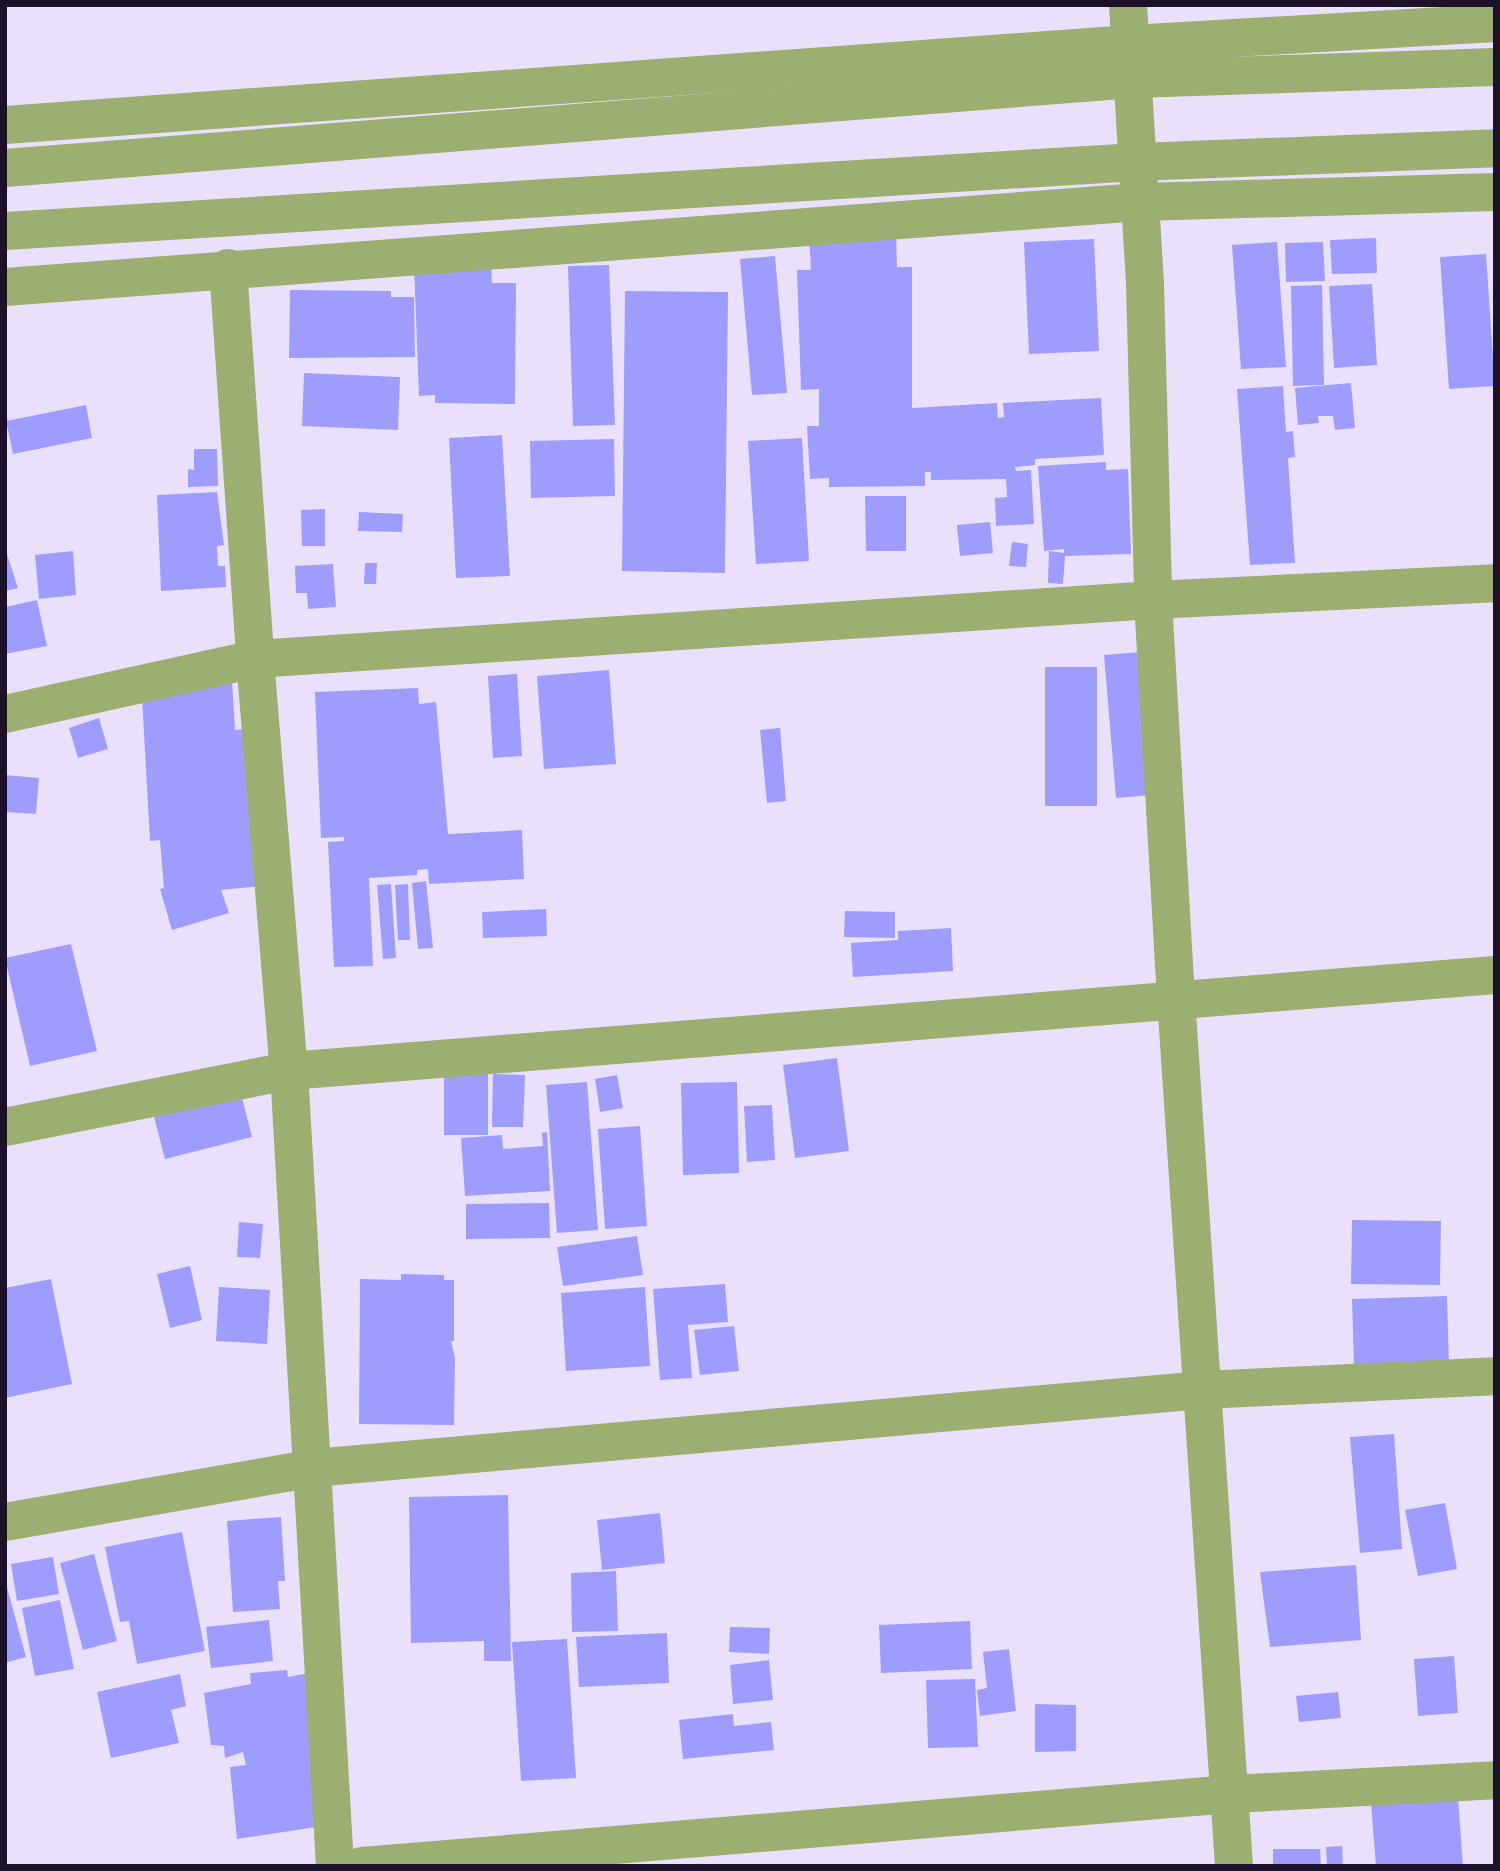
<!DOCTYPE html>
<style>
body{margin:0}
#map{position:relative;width:1500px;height:1871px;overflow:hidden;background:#ebe0fc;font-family:"Space Grotesk",sans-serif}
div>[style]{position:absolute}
.building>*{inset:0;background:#9e9dfd}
.minor>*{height:38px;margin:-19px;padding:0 19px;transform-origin:19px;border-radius:19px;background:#9baf70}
.tertiary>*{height:38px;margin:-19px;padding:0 19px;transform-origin:19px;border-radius:19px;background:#9baf70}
span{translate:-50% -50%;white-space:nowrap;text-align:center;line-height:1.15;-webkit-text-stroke:5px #ebe0fc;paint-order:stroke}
.frame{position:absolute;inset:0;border:7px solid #1c1129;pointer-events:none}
</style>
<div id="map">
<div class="building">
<div style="clip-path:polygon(896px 231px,897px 267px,912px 267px,912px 408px,997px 403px,998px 418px,1004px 417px,1003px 403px,1101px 398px,1104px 455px,1035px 459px,1035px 465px,1015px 467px,1016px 471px,1031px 470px,1034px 524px,996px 526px,995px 498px,1007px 497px,1006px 479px,931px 480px,931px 472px,925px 472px,925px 486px,829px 487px,829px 478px,810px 479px,807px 426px,819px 426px,819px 389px,801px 390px,797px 270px,811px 270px,809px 235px)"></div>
<div style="clip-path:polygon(1376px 238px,1377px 273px,1332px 274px,1330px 240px)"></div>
<div style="clip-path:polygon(1094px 239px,1099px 351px,1029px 354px,1024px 242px)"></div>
<div style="clip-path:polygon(1277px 242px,1286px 367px,1241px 369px,1232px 245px)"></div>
<div style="clip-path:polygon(1323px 242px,1325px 281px,1286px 282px,1285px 243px)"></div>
<div style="clip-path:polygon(1486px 254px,1495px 386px,1449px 389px,1440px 257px)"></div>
<div style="clip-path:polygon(775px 256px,787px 393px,752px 395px,740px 259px)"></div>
<div style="clip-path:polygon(491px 264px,492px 283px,516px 283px,515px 404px,435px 403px,435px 395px,419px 396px,414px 266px)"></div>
<div style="clip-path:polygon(609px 265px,615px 425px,573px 426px,568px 266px)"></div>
<div style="clip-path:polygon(1372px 284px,1377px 365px,1334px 368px,1329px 286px)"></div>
<div style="clip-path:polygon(1322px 285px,1324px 385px,1293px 386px,1291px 286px)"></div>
<div style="clip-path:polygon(290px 290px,391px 291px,391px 297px,414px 297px,415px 357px,289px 358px)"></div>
<div style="clip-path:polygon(625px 291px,728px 292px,725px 573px,622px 571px)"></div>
<div style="clip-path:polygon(304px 373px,400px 377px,398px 430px,302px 426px)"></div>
<div style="clip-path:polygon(1351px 383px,1355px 428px,1335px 430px,1333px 416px,1318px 416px,1319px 423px,1298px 425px,1295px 388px)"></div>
<div style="clip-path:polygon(1283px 386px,1286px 432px,1293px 431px,1295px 457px,1288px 458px,1295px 563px,1250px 565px,1237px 389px)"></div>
<div style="clip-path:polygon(86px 405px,92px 438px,13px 454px,6px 421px)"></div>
<div style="clip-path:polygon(502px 435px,510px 576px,456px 578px,449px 438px)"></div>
<div style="clip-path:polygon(802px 438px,809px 561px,756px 564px,748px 441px)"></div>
<div style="clip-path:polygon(614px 439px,615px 496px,531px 498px,530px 441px)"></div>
<div style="clip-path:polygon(194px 449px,217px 449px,218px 486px,188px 487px,188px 469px,194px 470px)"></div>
<div style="clip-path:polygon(1106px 462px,1106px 470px,1128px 469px,1131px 554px,1065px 556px,1063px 584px,1048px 583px,1049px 551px,1064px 553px,1064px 549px,1044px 551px,1038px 466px)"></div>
<div style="clip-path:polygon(217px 492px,224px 545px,217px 546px,218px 566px,225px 566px,226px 587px,161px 591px,157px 495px)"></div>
<div style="clip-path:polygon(865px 496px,906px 496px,906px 551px,866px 551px)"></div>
<div style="clip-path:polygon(325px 509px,325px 546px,302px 546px,301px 510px)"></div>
<div style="clip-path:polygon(359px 512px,403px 514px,402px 532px,358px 531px)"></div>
<div style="clip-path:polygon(990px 522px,993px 553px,960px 556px,957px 525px)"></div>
<div style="clip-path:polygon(1012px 542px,1028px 544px,1026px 567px,1009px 566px)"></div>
<div style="clip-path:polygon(5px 548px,18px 588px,5px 591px)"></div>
<div style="clip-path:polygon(73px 551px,76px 595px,39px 599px,35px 555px)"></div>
<div style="clip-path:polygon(365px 563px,377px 563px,376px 584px,364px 584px)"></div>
<div style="clip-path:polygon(333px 564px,336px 607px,308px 609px,307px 593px,296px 593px,295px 566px)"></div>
<div style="clip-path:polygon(37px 600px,47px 646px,5px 654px,5px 607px)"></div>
<div style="clip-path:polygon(1140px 652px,1152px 795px,1116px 798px,1104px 655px)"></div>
<div style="clip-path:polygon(1045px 667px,1097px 667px,1097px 806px,1045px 806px)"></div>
<div style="clip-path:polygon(609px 670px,616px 764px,544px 769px,537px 676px)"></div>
<div style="clip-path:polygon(517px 674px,522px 756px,493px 758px,488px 676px)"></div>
<div style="clip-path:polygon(232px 681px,235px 730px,255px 728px,270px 885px,221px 890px,229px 913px,172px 930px,160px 889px,164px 888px,160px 840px,150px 841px,142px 697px)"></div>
<div style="clip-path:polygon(418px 688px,419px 704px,436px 702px,448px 834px,522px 830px,524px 879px,429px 884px,428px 869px,417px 870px,417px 875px,369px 878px,373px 966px,334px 967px,328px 842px,344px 841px,344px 837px,321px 838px,315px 692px)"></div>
<div style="clip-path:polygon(99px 718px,108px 749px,78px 758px,69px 728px)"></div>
<div style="clip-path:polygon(780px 728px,786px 801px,767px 803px,760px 730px)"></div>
<div style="clip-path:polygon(5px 775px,39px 778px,36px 814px,5px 812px)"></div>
<div style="clip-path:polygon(426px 881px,433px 948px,418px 949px,412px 883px)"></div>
<div style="clip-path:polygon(391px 884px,396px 958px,383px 959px,377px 885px)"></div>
<div style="clip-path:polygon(408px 884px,410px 940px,398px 940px,395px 885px)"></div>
<div style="clip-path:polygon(546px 909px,547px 936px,483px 938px,482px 912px)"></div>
<div style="clip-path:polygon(845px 911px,895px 912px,895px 938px,844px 937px)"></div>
<div style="clip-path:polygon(951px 928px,953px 971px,853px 977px,851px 943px,898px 940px,898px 931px)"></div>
<div style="clip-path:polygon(71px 944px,97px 1051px,30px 1066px,5px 958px)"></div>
<div style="clip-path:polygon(837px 1058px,849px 1151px,795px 1158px,783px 1065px)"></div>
<div style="clip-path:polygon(444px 1073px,488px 1073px,488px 1135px,444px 1135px)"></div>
<div style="clip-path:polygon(493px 1074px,525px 1075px,523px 1127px,492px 1127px)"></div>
<div style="clip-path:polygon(617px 1075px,623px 1108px,600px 1112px,595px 1079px)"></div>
<div style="clip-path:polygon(587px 1082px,598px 1230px,557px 1233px,546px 1085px)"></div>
<div style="clip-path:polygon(737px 1082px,739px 1173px,683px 1175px,681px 1083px)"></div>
<div style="clip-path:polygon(240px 1090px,252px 1137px,165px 1159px,153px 1113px)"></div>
<div style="clip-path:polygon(772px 1105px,775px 1160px,747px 1162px,744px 1106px)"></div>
<div style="clip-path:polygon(640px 1126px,647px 1226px,605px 1229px,598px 1129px)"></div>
<div style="clip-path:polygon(547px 1132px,550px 1191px,465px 1196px,461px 1138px,502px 1135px,503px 1149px,543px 1146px,542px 1133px)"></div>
<div style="clip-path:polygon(549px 1203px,550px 1238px,466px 1239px,466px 1204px)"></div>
<div style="clip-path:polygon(1352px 1220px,1441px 1221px,1440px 1285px,1351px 1284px)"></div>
<div style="clip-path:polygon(239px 1222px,263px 1224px,260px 1258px,237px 1257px)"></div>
<div style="clip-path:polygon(637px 1236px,643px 1275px,563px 1286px,557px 1247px)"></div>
<div style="clip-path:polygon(190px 1266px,202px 1320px,170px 1328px,157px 1274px)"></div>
<div style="clip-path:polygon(401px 1274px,444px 1275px,444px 1280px,454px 1280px,454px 1341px,451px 1341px,455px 1358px,454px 1425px,359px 1424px,360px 1279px,401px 1280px)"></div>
<div style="clip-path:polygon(51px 1279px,72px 1384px,5px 1398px,5px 1288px)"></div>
<div style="clip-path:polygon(725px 1284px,728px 1322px,688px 1325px,692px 1378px,660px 1380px,653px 1289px)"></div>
<div style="clip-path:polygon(219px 1287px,270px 1290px,267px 1344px,216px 1341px)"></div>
<div style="clip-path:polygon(645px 1287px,650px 1366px,566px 1371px,561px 1293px)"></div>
<div style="clip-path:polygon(1447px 1296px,1449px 1364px,1354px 1367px,1352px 1299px)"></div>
<div style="clip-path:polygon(734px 1326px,739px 1371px,700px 1375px,694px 1330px)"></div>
<div style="clip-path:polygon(1394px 1434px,1402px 1549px,1360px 1553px,1350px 1437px)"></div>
<div style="clip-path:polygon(508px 1495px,511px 1661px,484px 1661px,484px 1641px,411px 1643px,409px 1497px)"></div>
<div style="clip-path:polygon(1445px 1503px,1457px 1569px,1418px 1576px,1405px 1510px)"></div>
<div style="clip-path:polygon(660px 1513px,665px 1563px,602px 1570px,597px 1520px)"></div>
<div style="clip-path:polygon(281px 1517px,285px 1581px,278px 1581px,280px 1609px,233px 1612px,227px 1521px)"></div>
<div style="clip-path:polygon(182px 1532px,205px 1651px,137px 1664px,129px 1621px,120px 1622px,105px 1547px)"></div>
<div style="clip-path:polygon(94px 1554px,117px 1641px,83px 1650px,60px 1563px)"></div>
<div style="clip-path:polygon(53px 1557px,59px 1594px,17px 1601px,11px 1564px)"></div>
<div style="clip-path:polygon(1356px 1565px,1361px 1640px,1270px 1647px,1260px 1572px)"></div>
<div style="clip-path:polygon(616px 1571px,618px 1631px,572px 1632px,571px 1573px)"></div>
<div style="clip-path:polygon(5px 1580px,26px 1657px,5px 1663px)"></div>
<div style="clip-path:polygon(60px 1600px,74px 1669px,35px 1676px,22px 1608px)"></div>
<div style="clip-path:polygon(269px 1620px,273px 1661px,211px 1668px,206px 1627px)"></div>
<div style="clip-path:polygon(970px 1621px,972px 1669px,881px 1673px,879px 1625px)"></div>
<div style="clip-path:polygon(730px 1627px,770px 1628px,769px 1654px,729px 1652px)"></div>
<div style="clip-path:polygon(667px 1633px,669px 1683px,579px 1687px,576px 1637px)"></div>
<div style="clip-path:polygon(567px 1639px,576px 1778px,521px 1781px,512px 1642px)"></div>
<div style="clip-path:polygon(1009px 1649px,1016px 1711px,980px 1716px,977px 1690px,987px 1688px,983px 1652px)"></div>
<div style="clip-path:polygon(1454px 1656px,1458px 1713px,1418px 1716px,1414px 1659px)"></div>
<div style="clip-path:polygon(769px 1660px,773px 1700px,733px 1704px,730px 1665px)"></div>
<div style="clip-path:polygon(287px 1670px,288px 1677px,314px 1672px,316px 1827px,237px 1839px,230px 1767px,246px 1765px,243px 1752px,225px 1758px,224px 1746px,211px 1745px,204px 1693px,251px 1684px,250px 1673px)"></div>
<div style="clip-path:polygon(180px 1674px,186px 1706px,171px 1710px,179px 1743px,111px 1758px,97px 1692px)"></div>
<div style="clip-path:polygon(975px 1679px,978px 1747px,928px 1748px,926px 1680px)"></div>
<div style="clip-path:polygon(1338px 1692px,1341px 1718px,1299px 1722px,1296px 1696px)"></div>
<div style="clip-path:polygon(1035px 1704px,1076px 1705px,1076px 1751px,1035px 1752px)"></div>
<div style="clip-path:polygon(733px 1714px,734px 1726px,771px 1722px,774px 1750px,683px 1759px,679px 1720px)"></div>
<div style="clip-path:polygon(1458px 1797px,1463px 1866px,1376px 1866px,1371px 1803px)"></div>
<div style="clip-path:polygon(1342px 1846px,1343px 1866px,1327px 1866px,1326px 1847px)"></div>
<div style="clip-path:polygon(1273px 1849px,1320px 1849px,1321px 1866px,1273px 1866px)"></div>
</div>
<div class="minor">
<div style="left:1128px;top:5px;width:280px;rotate:86.5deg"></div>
<div style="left:1145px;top:284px;width:316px;rotate:88.5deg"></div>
<div style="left:1153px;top:600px;width:399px;rotate:86.7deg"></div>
<div style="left:1176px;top:998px;width:870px;rotate:86.18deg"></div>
<div style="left:5px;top:125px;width:1128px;rotate:-4.12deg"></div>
<div style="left:1130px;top:44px;width:366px;rotate:-3.3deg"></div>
<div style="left:228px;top:268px;width:392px;rotate:86deg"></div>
<div style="left:255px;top:659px;width:413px;rotate:85.3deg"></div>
<div style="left:289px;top:1071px;width:796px;rotate:86.69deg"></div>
<div style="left:5px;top:287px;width:1138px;rotate:-4.28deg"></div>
<div style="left:1140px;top:202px;width:355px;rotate:-1.6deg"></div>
<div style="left:5px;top:714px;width:256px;rotate:-12.4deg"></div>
<div style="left:255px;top:659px;width:900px;rotate:-3.76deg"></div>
<div style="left:1153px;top:600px;width:342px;rotate:-2.8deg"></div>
<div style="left:5px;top:1522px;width:313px;rotate:-9.9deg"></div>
<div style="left:313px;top:1468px;width:892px;rotate:-5.01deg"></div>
<div style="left:1202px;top:1390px;width:293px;rotate:-2.7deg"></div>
<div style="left:362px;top:1866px;width:872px;rotate:-4.74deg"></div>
<div style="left:1231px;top:1794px;width:264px;rotate:-3deg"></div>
</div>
<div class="tertiary">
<div style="left:5px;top:168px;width:1132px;rotate:-4.51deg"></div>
<div style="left:1133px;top:79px;width:362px;rotate:-1.9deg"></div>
<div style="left:5px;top:231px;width:1134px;rotate:-3.49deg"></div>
<div style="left:1137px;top:162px;width:358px;rotate:-2.2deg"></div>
<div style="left:5px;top:1127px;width:289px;rotate:-11.2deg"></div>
<div style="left:289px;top:1071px;width:1210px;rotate:-4.55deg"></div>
</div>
<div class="frame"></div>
</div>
